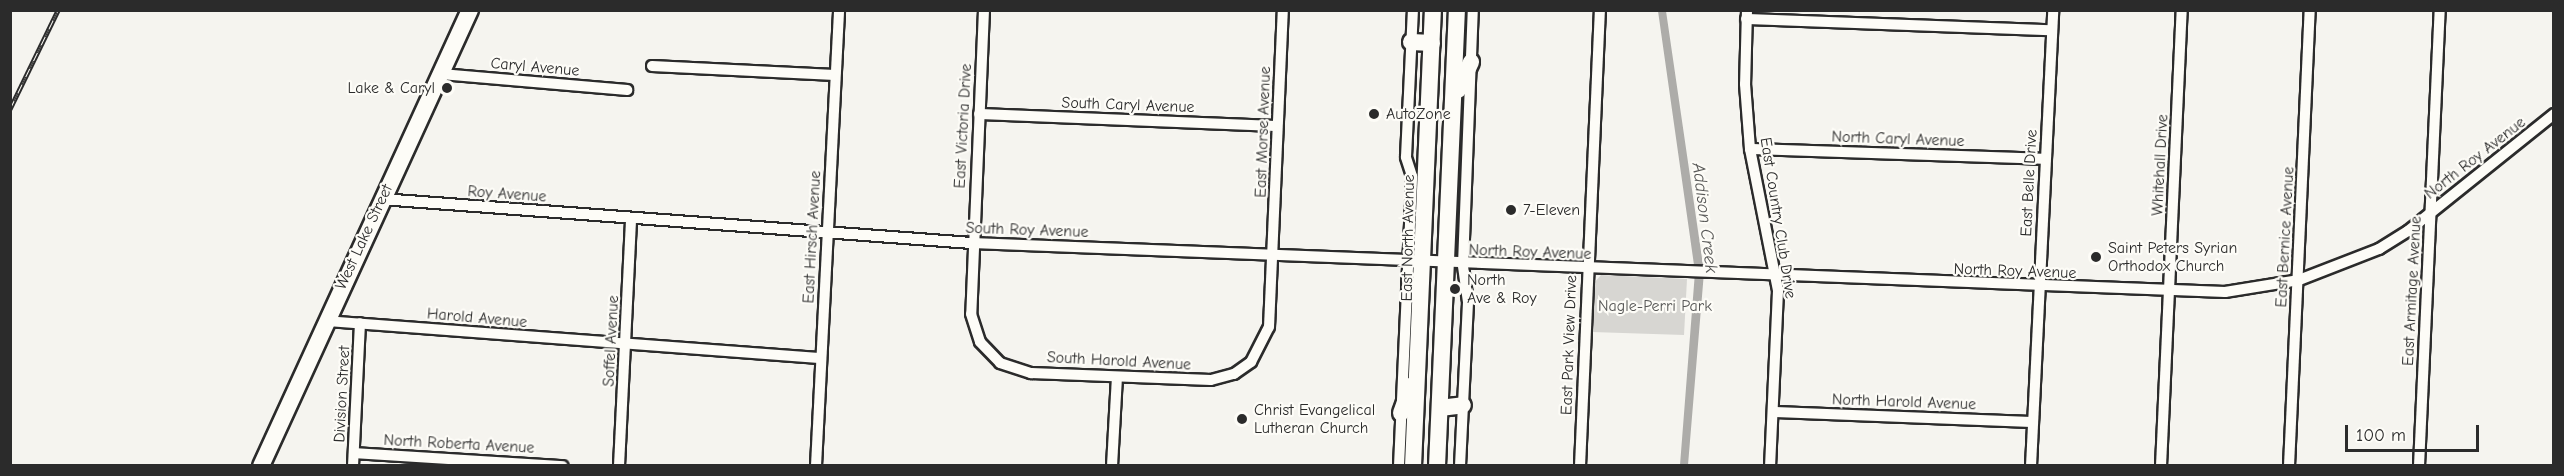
<!DOCTYPE html>
<style>
body{margin:0}
#map{position:relative;width:2564px;height:476px;overflow:hidden;background:#f5f4ef;font-family:"Comic Neue",sans-serif}
div>[style]{position:absolute}
.green>*{inset:0;background:#d7d6d2}
.water>*{inset:0;background:#adaca9}
.roads{filter:drop-shadow(2px 0 #2b2b2b) drop-shadow(-2px 0 #2b2b2b) drop-shadow(0 2px #2b2b2b) drop-shadow(0 -2px #2b2b2b)}
.street>*{height:10px;margin:-5px;padding:0 5px;transform-origin:5px;border-radius:5px;background:#fdfcf7}
.primary>*{height:16px;margin:-8px;padding:0 8px;transform-origin:8px;border-radius:8px;background:#fdfcf7}
.rail>*{height:5px;margin-top:-2.5px;transform-origin:0;background:repeating-linear-gradient(90deg,#fdfcf7 0 9px,#2b2b2b 0 18px);box-sizing:border-box;border-block:2px solid #2b2b2b}
.dots>*{width:16px;height:16px;translate:-50% -50%;box-sizing:border-box;border:3px solid #fdfcf7;border-radius:50%}
span{translate:-50% -50%;white-space:nowrap;text-align:center;line-height:1.15;-webkit-text-stroke:4.5px #fdfcf7;paint-order:stroke}
.street-label{font-size:16px;color:#2b2b2b}
.poi-label{font-size:16px;color:#2b2b2b}
.right{translate:-100% -50%;text-align:right}
.left{translate:0 -50%;text-align:left}
.park-label{font-size:16px;color:#565655}
.water-label{font-size:18px;color:#585857;font-style:italic}
.frame{position:absolute;inset:0;border:12px solid #2b2b2b;pointer-events:none}
.scale{position:absolute;left:2345px;top:425px;width:134px;height:27px;box-sizing:border-box;border:3px solid #2b2b2b;border-top:0;padding-left:8px;font-size:18px;line-height:21px;white-space:nowrap;color:#2b2b2b;-webkit-text-stroke:4px #fdfcf7;paint-order:stroke}
</style>
<div id="map">
<div class="green">
<div style="clip-path:polygon(1601px 275px,1687px 279px,1684px 335px,1592px 332px,1594px 283px)"></div>
</div>
<div class="water">
<div style="clip-path:polygon(1658px 11px,1666px 11px,1704px 272px,1688px 465px,1680px 465px,1695px 272px)"></div>
</div>
<div class="roads">
<div class="street">
<div style="left:984px;top:10px;width:304px;rotate:92.4deg"></div>
<div style="left:971px;top:314px;width:29px;rotate:72deg"></div>
<div style="left:980px;top:342px;width:29px;rotate:46deg"></div>
<div style="left:1000px;top:363px;width:33px;rotate:18deg"></div>
<div style="left:1031px;top:373px;width:180px;rotate:2.2deg"></div>
<div style="left:1211px;top:380px;width:24px;rotate:-15deg"></div>
<div style="left:1234px;top:374px;width:21px;rotate:-35deg"></div>
<div style="left:1251px;top:362px;width:39px;rotate:-63deg"></div>
<div style="left:1269px;top:327px;width:317px;rotate:-87.5deg"></div>
<div style="left:1747px;top:10px;width:74px;rotate:91.5deg"></div>
<div style="left:1745px;top:84px;width:65px;rotate:85.6deg"></div>
<div style="left:1750px;top:149px;width:145px;rotate:78.8deg"></div>
<div style="left:1778px;top:291px;width:175px;rotate:92.6deg"></div>
<div style="left:1746px;top:19px;width:306px;rotate:2.1deg"></div>
<div style="left:652px;top:66px;width:183px;rotate:2.8deg"></div>
<div style="left:441px;top:74px;width:187px;rotate:4.9deg"></div>
<div style="left:979px;top:114px;width:298px;rotate:2.3deg"></div>
<div style="left:1750px;top:149px;width:295px;rotate:1.9deg"></div>
<div style="left:381px;top:199px;width:593px;rotate:4.26deg"></div>
<div style="left:972px;top:243px;width:1254px;rotate:2.24deg"></div>
<div style="left:2225px;top:292px;width:75px;rotate:-9.2deg"></div>
<div style="left:2299px;top:280px;width:86px;rotate:-21.2deg"></div>
<div style="left:2379px;top:249px;width:34px;rotate:-32deg"></div>
<div style="left:2408px;top:231px;width:187px;rotate:-38.7deg"></div>
<div style="left:326px;top:321px;width:496px;rotate:4.3deg"></div>
<div style="left:1774px;top:412px;width:259px;rotate:2.2deg"></div>
<div style="left:354px;top:453px;width:209px;rotate:3.6deg"></div>
<div style="left:353px;top:466px;width:143px;rotate:-87.2deg"></div>
<div style="left:619px;top:466px;width:248px;rotate:-87.2deg"></div>
<div style="left:816px;top:466px;width:457px;rotate:-87.1deg"></div>
<div style="left:1112px;top:466px;width:89px;rotate:-86.8deg"></div>
<div style="left:1399px;top:466px;width:290px;rotate:-87.4deg"></div>
<div style="left:1412px;top:176px;width:20px;rotate:-108deg"></div>
<div style="left:1406px;top:157px;width:147px;rotate:-87.3deg"></div>
<div style="left:1460px;top:466px;width:164px;rotate:-87.2deg"></div>
<div style="left:1468px;top:302px;width:37px;rotate:-98deg"></div>
<div style="left:1463px;top:265px;width:255px;rotate:-87.8deg"></div>
<div style="left:1580px;top:466px;width:456px;rotate:-87.5deg"></div>
<div style="left:2031px;top:466px;width:457px;rotate:-87.2deg"></div>
<div style="left:2161px;top:466px;width:456px;rotate:-87.4deg"></div>
<div style="left:2289px;top:466px;width:456px;rotate:-87.4deg"></div>
<div style="left:2419px;top:466px;width:456px;rotate:-87.4deg"></div>
</div>
<div class="primary">
<div style="left:1411px;top:42px;width:21px;rotate:3deg"></div>
<div style="left:1458px;top:90px;width:31px;rotate:-65deg"></div>
<div style="left:1440px;top:408px;width:23px;rotate:-7deg"></div>
<div style="left:1401px;top:413px;width:29px;rotate:-70deg"></div>
<div style="left:261px;top:466px;width:502px;rotate:-65.38deg"></div>
<div style="left:1413px;top:466px;width:456px;rotate:-87.5deg"></div>
<div style="left:1437px;top:466px;width:456px;rotate:-87.5deg"></div>
</div>
</div>
<div class="rail">
<div style="left:10px;top:109px;width:110px;rotate:-64.1deg"></div>
</div>
<div class="dots">
<div style="left:447px;top:88px;background:#2b2b2b"></div>
<div style="left:1374px;top:114px;background:#2b2b2b"></div>
<div style="left:1511px;top:210px;background:#2b2b2b"></div>
<div style="left:2096px;top:257px;background:#2b2b2b"></div>
<div style="left:1455px;top:289px;background:#2b2b2b"></div>
<div style="left:1242px;top:419px;background:#2b2b2b"></div>
</div>
<div class="street-label">
<span style="left:535px;top:67px;rotate:5deg">Caryl Avenue</span>
<span style="left:1128px;top:105px;rotate:2deg">South Caryl Avenue</span>
<span style="left:963px;top:126px;rotate:-87deg">East Victoria Drive</span>
<span style="left:1263px;top:132px;rotate:-88deg">East Morse Avenue</span>
<span style="left:1898px;top:139px;rotate:2deg">North Caryl Avenue</span>
<span style="left:2475px;top:158px;rotate:-38deg">North Roy Avenue</span>
<span style="left:2160px;top:165px;rotate:-87deg">Whitehall Drive</span>
<span style="left:2029px;top:183px;rotate:-87deg">East Belle Drive</span>
<span style="left:507px;top:194px;rotate:4deg">Roy Avenue</span>
<span style="left:1778px;top:218px;rotate:81deg">East Country Club Drive</span>
<span style="left:1027px;top:230px;rotate:2deg">South Roy Avenue</span>
<span style="left:364px;top:237px;rotate:-65deg">West Lake Street</span>
<span style="left:812px;top:237px;rotate:-87deg">East Hirsch Avenue</span>
<span style="left:2285px;top:237px;rotate:-87deg">East Bernice Avenue</span>
<span style="left:1408px;top:238px;rotate:-89deg">East North Avenue</span>
<span style="left:1530px;top:252px;rotate:2deg">North Roy Avenue</span>
<span style="left:2015px;top:271px;rotate:2deg">North Roy Avenue</span>
<span style="left:2412px;top:291px;rotate:-87deg">East Armitage Avenue</span>
<span style="left:477px;top:318px;rotate:5deg">Harold Avenue</span>
<span style="left:611px;top:341px;rotate:-87deg">Soffel Avenue</span>
<span style="left:1569px;top:345px;rotate:-88deg">East Park View Drive</span>
<span style="left:1119px;top:361px;rotate:3deg">South Harold Avenue</span>
<span style="left:342px;top:394px;rotate:-87deg">Division Street</span>
<span style="left:1904px;top:402px;rotate:2deg">North Harold Avenue</span>
<span style="left:459px;top:444px;rotate:3deg">North Roberta Avenue</span>
</div>
<div class="poi-label">
<span class="right" style="left:435px;top:88px">Lake &amp; Caryl</span>
<span class="left" style="left:1386px;top:114px">AutoZone</span>
<span class="left" style="left:1523px;top:210px">7-Eleven</span>
<span class="left" style="left:2108px;top:257px">Saint Peters Syrian<br>Orthodox Church</span>
<span class="left" style="left:1467px;top:289px">North<br>Ave &amp; Roy</span>
<span class="left" style="left:1254px;top:419px">Christ Evangelical<br>Lutheran Church</span>
</div>
<div class="park-label">
<span style="left:1655px;top:306px">Nagle-Perri Park</span>
</div>
<div class="water-label">
<span style="left:1704px;top:218px;rotate:83deg">Addison Creek</span>
</div>
<div class="frame"></div>
<div class="scale">100 m</div>
</div>
